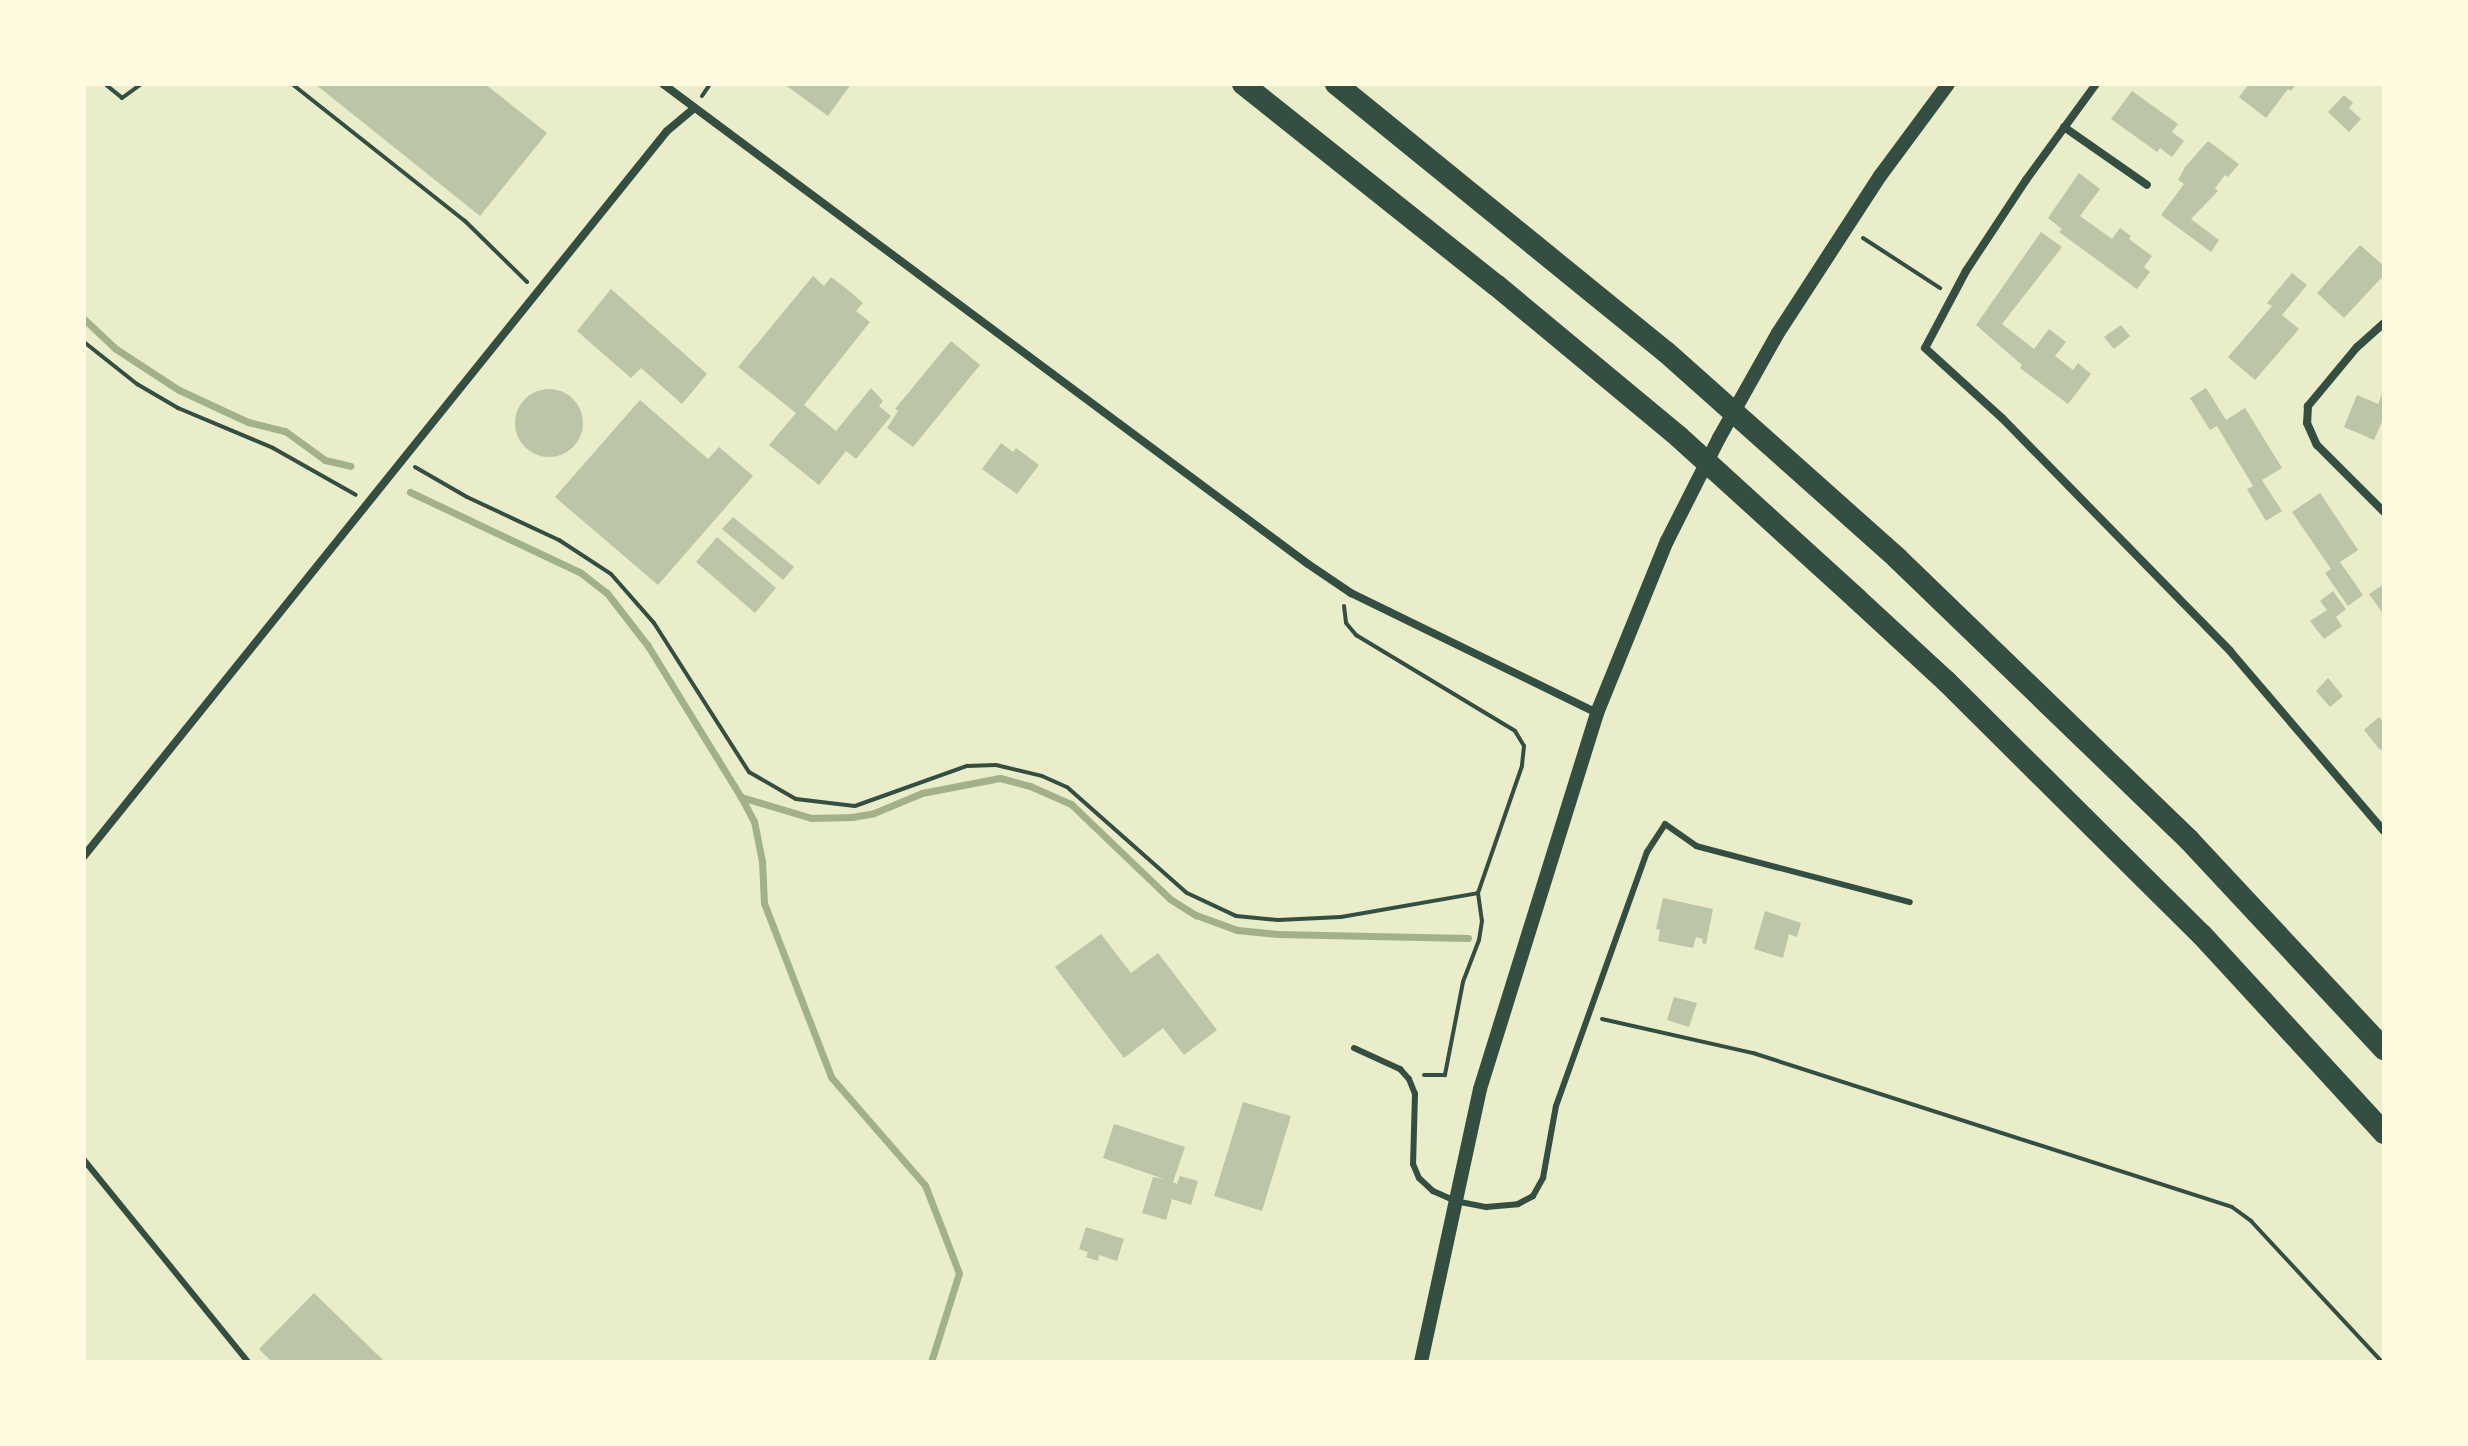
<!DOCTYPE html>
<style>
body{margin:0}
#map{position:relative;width:2468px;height:1446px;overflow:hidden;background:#e9edc9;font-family:Roboto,sans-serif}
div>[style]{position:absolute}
.stream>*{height:7px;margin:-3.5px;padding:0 3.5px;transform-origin:3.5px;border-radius:3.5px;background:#a3b18a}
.building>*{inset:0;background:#bcc5a7}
.round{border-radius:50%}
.path>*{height:4px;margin:-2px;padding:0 2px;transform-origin:2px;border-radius:2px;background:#344e41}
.service>*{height:6px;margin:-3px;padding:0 3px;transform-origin:3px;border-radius:3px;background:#344e41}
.minor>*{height:8px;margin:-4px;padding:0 4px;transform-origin:4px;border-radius:4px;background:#344e41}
.tertiary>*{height:14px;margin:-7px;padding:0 7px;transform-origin:7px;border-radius:7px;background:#344e41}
.motorway>*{height:22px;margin:-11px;padding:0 11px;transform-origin:11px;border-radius:11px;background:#344e41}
span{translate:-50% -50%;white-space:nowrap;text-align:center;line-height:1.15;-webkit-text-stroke:8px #fefae0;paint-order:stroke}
.frame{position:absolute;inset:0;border:86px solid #fefae0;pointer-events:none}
</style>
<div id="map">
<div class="stream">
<div style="left:84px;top:319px;width:44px;rotate:43.2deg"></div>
<div style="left:116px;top:349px;width:75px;rotate:33.1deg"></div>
<div style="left:179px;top:390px;width:76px;rotate:24.9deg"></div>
<div style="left:248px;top:422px;width:38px;rotate:14deg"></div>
<div style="left:285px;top:431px;width:49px;rotate:35.9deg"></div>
<div style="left:325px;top:460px;width:26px;rotate:13deg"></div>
<div style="left:410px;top:492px;width:189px;rotate:25.3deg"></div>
<div style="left:581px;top:573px;width:33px;rotate:38deg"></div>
<div style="left:607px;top:593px;width:67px;rotate:52.3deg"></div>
<div style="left:648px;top:646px;width:177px;rotate:58.4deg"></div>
<div style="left:741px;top:797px;width:27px;rotate:62deg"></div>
<div style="left:754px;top:821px;width:41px;rotate:78.7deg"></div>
<div style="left:762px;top:861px;width:42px;rotate:87.3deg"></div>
<div style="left:764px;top:903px;width:186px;rotate:68.9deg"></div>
<div style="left:831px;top:1077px;width:143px;rotate:49deg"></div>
<div style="left:925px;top:1185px;width:94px;rotate:68.9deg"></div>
<div style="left:959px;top:1273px;width:93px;rotate:107.5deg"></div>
<div style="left:741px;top:797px;width:73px;rotate:16.7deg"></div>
<div style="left:811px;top:818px;width:41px;rotate:-1.4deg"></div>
<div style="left:852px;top:817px;width:22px;rotate:-10deg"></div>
<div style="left:874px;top:813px;width:52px;rotate:-22.6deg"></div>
<div style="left:922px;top:793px;width:79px;rotate:-10.9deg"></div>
<div style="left:1000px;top:778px;width:31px;rotate:15deg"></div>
<div style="left:1030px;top:786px;width:45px;rotate:23.7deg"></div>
<div style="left:1071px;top:804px;width:137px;rotate:43.8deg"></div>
<div style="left:1170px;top:899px;width:31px;rotate:32deg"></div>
<div style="left:1196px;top:915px;width:44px;rotate:20.1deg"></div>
<div style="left:1237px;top:930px;width:41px;rotate:5.6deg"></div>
<div style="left:1278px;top:934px;width:190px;rotate:1.2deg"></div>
</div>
<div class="building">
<div style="clip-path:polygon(315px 84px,485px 84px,547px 133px,480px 216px)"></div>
<div style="clip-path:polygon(784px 84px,851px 84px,828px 116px)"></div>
<div style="clip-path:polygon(2249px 84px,2296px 84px,2291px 91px,2288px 89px,2266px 118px,2239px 97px)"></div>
<div style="clip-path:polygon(2132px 91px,2178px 124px,2172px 132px,2184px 141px,2172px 157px,2160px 148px,2157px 152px,2111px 119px)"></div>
<div style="clip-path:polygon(2344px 95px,2353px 103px,2349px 108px,2361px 119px,2349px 132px,2328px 112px)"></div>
<div style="clip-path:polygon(2208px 141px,2239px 164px,2228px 177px,2225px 175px,2215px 188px,2218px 191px,2191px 219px,2219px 240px,2211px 252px,2161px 215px,2184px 184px,2178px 180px,2185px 167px)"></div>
<div style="clip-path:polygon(2079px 173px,2100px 189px,2080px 216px,2112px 239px,2120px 228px,2131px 236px,2129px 239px,2152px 256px,2144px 267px,2150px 272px,2137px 289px,2059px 232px,2062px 229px,2048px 218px)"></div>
<div style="clip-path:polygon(2041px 232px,2062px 247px,2002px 324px,2034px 349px,2049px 329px,2066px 342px,2055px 356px,2073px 370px,2078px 363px,2091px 374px,2068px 404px,2020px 368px,2022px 365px,1976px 325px)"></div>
<div style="clip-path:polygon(2360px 245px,2384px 266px,2384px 275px,2344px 318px,2317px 293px)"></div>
<div style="clip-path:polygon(2292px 273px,2307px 285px,2282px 315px,2299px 329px,2255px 380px,2228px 357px,2272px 306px,2267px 303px)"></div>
<div style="clip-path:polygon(813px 276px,824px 286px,831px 277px,848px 290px,863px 303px,856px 311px,870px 322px,804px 405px,836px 431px,871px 388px,883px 401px,879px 406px,891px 416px,856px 459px,846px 451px,819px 485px,769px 445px,796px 413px,738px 367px)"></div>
<div style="clip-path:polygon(611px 289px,707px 374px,682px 404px,641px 368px,631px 378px,577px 331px)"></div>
<div style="clip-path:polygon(2121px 325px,2130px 336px,2114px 349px,2104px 337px)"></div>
<div style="clip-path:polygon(951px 341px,980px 365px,913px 447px,887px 428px,898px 411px,895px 409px)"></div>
<div style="clip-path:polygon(2206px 388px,2226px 420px,2245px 408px,2282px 468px,2262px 480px,2282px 511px,2266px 521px,2247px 489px,2253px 486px,2217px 426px,2210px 430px,2190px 398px)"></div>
<div style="clip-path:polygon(2384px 389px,2384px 417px,2374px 440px,2344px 427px,2357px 395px,2378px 404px)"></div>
<div class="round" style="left:515px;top:389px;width:68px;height:68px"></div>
<div style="clip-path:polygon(640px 400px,708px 459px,719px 447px,753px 476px,658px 585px,555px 497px)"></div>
<div style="clip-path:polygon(1001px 443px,1013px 452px,1016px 448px,1039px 465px,1017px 494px,982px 469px)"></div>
<div style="clip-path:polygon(2320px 493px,2358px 550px,2340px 562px,2363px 595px,2348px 606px,2325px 573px,2331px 569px,2292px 512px)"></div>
<div style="clip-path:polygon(733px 517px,794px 567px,783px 580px,722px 529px)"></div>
<div style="clip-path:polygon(717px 537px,776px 588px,755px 613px,696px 562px)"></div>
<div style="clip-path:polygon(2384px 584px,2384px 615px,2369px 594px)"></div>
<div style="clip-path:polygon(2333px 591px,2346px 609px,2336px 617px,2342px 626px,2324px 639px,2310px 621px,2327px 610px,2320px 601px)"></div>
<div style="clip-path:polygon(2328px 678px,2343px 696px,2330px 707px,2316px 691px)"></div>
<div style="clip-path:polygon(2379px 717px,2384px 723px,2384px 747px,2380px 750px,2364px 730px)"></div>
<div style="clip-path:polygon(1663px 898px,1713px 909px,1706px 944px,1702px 943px,1703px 939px,1696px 937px,1693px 948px,1658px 941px,1660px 930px,1656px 929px)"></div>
<div style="clip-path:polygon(1765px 911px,1801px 923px,1797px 937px,1789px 934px,1783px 958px,1754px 949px)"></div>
<div style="clip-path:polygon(1101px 934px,1131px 973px,1158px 953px,1217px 1030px,1184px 1055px,1163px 1028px,1124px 1058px,1055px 967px)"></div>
<div style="clip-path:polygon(1674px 997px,1697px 1003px,1689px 1027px,1667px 1020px)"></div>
<div style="clip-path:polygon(1243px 1102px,1291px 1116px,1262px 1211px,1214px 1196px)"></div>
<div style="clip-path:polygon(1114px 1124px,1185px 1147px,1173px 1182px,1177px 1184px,1180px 1176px,1198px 1181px,1191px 1205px,1172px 1199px,1166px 1220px,1142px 1213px,1153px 1177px,1164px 1179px,1103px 1158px)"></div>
<div style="clip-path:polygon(1086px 1227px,1124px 1239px,1117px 1261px,1099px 1255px,1098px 1261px,1086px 1257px,1088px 1252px,1079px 1249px)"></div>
<div style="clip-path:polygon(314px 1293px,385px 1362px,272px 1362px,259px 1349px)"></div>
</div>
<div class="path">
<div style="left:105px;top:84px;width:22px;rotate:39deg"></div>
<div style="left:122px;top:98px;width:24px;rotate:-36deg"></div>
<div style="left:292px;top:84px;width:221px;rotate:38.4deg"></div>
<div style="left:465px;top:221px;width:87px;rotate:44.5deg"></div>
<div style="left:702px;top:96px;width:14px;rotate:-56deg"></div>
<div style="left:1863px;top:238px;width:92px;rotate:33deg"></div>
<div style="left:84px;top:342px;width:68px;rotate:38.4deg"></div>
<div style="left:137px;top:384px;width:48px;rotate:30.3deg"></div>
<div style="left:178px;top:408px;width:103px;rotate:22.8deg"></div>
<div style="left:273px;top:448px;width:95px;rotate:29.5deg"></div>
<div style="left:415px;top:467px;width:60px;rotate:30deg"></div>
<div style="left:467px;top:497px;width:102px;rotate:25.1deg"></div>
<div style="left:559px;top:540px;width:62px;rotate:33.2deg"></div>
<div style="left:611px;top:574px;width:65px;rotate:48.7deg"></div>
<div style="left:654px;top:623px;width:177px;rotate:57.5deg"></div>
<div style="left:749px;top:772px;width:54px;rotate:29.9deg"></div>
<div style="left:796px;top:799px;width:59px;rotate:6.8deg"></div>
<div style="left:855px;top:806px;width:119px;rotate:-19.7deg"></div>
<div style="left:967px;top:766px;width:29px;rotate:-2deg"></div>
<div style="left:996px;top:765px;width:47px;rotate:13.4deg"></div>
<div style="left:1042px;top:776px;width:27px;rotate:24deg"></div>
<div style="left:1067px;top:787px;width:160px;rotate:41.5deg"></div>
<div style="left:1187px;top:893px;width:54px;rotate:25.1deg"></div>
<div style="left:1236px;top:916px;width:42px;rotate:5.4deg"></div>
<div style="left:1278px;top:920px;width:63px;rotate:-2.7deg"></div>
<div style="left:1341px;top:917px;width:139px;rotate:-9.9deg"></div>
<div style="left:1344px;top:606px;width:17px;rotate:83deg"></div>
<div style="left:1346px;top:623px;width:16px;rotate:50deg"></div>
<div style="left:1356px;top:635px;width:186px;rotate:31.1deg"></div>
<div style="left:1515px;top:731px;width:17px;rotate:59deg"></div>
<div style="left:1524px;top:746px;width:20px;rotate:96deg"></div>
<div style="left:1522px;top:766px;width:134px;rotate:109.1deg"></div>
<div style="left:1478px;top:893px;width:28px;rotate:82deg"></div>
<div style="left:1482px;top:921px;width:19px;rotate:99deg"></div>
<div style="left:1479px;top:940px;width:45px;rotate:110.9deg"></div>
<div style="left:1463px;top:982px;width:95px;rotate:101deg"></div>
<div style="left:1445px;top:1075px;width:21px;rotate:180deg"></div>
<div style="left:1602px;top:1019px;width:155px;rotate:12.7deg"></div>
<div style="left:1753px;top:1053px;width:503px;rotate:17.82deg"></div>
<div style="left:2232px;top:1207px;width:24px;rotate:36deg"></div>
<div style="left:2251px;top:1221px;width:192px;rotate:47.1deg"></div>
</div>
<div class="service">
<div style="left:1354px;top:1048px;width:51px;rotate:24.5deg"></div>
<div style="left:1400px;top:1069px;width:13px;rotate:48deg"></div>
<div style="left:1409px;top:1079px;width:16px;rotate:68deg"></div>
<div style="left:1415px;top:1094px;width:70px;rotate:91.6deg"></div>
<div style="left:1413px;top:1164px;width:15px;rotate:67deg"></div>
<div style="left:1419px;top:1178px;width:19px;rotate:43deg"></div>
<div style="left:1433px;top:1191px;width:24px;rotate:24deg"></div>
<div style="left:1455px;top:1201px;width:32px;rotate:11deg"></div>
<div style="left:1486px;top:1207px;width:32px;rotate:-5deg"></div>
<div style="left:1518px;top:1204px;width:17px;rotate:-28deg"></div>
<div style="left:1533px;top:1196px;width:21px;rotate:-61deg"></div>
<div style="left:1543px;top:1178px;width:73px;rotate:-79.8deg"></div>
<div style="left:1556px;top:1106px;width:270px;rotate:-70.3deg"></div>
<div style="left:1647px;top:852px;width:33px;rotate:-57deg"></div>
<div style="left:1665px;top:824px;width:38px;rotate:35deg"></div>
<div style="left:1696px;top:846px;width:221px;rotate:14.7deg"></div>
<div style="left:84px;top:1160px;width:260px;rotate:50.9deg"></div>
</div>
<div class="minor">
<div style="left:663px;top:84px;width:804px;rotate:36.66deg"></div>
<div style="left:1308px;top:564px;width:52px;rotate:34deg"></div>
<div style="left:1351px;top:593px;width:274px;rotate:26deg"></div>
<div style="left:2096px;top:84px;width:119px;rotate:126.1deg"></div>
<div style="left:2026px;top:180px;width:109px;rotate:123.4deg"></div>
<div style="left:1966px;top:271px;width:87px;rotate:118deg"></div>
<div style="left:1925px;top:348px;width:104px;rotate:42.3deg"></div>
<div style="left:2002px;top:418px;width:326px;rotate:45.6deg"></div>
<div style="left:2230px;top:651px;width:237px;rotate:49.5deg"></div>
<div style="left:2064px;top:127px;width:101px;rotate:34.9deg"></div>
<div style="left:2384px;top:323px;width:36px;rotate:138deg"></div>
<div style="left:2357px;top:347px;width:77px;rotate:129.7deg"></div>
<div style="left:2308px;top:406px;width:17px;rotate:93deg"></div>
<div style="left:2307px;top:423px;width:24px;rotate:66deg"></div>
<div style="left:2317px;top:445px;width:95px;rotate:45deg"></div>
<div style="left:84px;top:856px;width:930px;rotate:-51.2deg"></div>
<div style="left:667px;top:131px;width:35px;rotate:-40deg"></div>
</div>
<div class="tertiary">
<div style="left:1421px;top:1362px;width:279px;rotate:-77.8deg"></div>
<div style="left:1480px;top:1089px;width:394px;rotate:-72.7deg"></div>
<div style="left:1597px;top:713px;width:186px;rotate:-67.9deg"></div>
<div style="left:1667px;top:541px;width:115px;rotate:-63.2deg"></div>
<div style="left:1719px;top:438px;width:120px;rotate:-60.7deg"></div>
<div style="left:1778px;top:333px;width:187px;rotate:-57deg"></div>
<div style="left:1880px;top:176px;width:114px;rotate:-53.5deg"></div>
</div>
<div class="motorway">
<div style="left:1243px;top:84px;width:323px;rotate:38.5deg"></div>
<div style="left:1496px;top:285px;width:238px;rotate:39.7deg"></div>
<div style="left:1679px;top:437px;width:241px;rotate:42.3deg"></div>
<div style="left:1857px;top:599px;width:122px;rotate:42.7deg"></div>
<div style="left:1947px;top:682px;width:359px;rotate:44.8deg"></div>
<div style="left:2202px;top:935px;width:269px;rotate:47.4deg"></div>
<div style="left:1336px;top:84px;width:425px;rotate:39.1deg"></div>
<div style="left:1666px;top:352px;width:310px;rotate:41.7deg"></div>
<div style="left:1897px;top:558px;width:406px;rotate:44deg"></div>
<div style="left:2189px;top:840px;width:286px;rotate:47deg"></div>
</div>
<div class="frame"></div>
</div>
